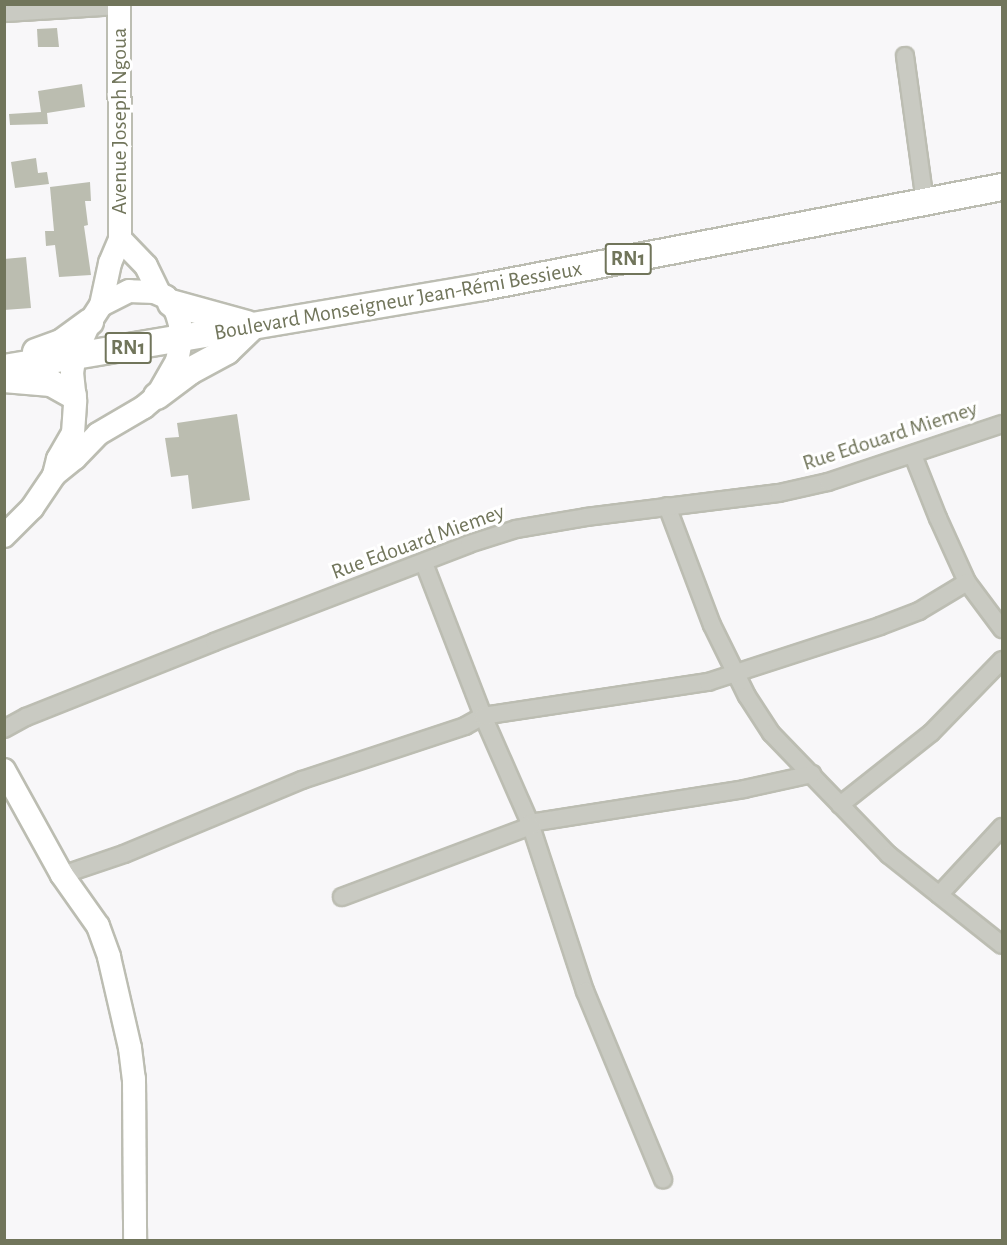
<!DOCTYPE html>
<meta charset="utf-8">
<style>
body{margin:0}
#map{position:relative;width:1007px;height:1245px;overflow:hidden;background:#f8f7f9;font-family:"Alegreya Sans",sans-serif}
div>[style]{position:absolute}
.building>*{inset:0;background:#bbbdb0}
.roads{filter:drop-shadow(2px 0 #bcbdb2) drop-shadow(-2px 0 #bcbdb2) drop-shadow(0 2px #bcbdb2) drop-shadow(0 -2px #bcbdb2)}
.minor>*{height:16px;margin:-8px;padding:0 8px;transform-origin:8px;border-radius:8px;background:#c9cac2}
.secondary>*{height:22px;margin:-11px;padding:0 11px;transform-origin:11px;border-radius:11px;background:#fff}
.primary>*{height:26px;margin:-13px;padding:0 13px;transform-origin:13px;border-radius:13px;background:#fff}
span{translate:-50% -50%;white-space:nowrap;text-align:center;line-height:1.15;-webkit-text-stroke:6px #fff;paint-order:stroke}
.shield-label span{padding:2px 4px;background:#fff;border:2px solid;border-radius:4px;-webkit-text-stroke-width:0}
.shield-label{font-size:21px;color:#71755b;font-weight:700}
.street-label{font-size:22px;color:#71755b}
.frame{position:absolute;inset:0;border:6px solid #71755b;pointer-events:none}
</style>
<div id="map">
<div class="building">
<div style="clip-path:polygon(57px 28px,59px 47px,38px 47px,37px 29px)"></div>
<div style="clip-path:polygon(82px 84px,85px 107px,47px 113px,48px 124px,10px 125px,9px 114px,41px 112px,38px 91px)"></div>
<div style="clip-path:polygon(36px 158px,38px 173px,47px 172px,49px 184px,15px 188px,11px 162px)"></div>
<div style="clip-path:polygon(90px 182px,91px 201px,85px 201px,88px 225px,84px 226px,91px 275px,59px 277px,55px 245px,46px 246px,45px 231px,54px 231px,50px 187px)"></div>
<div style="clip-path:polygon(26px 257px,31px 308px,4px 310px,4px 259px)"></div>
<div style="clip-path:polygon(237px 414px,250px 500px,192px 509px,188px 475px,171px 477px,165px 438px,179px 437px,177px 423px)"></div>
</div>
<div class="roads">
<div class="minor">
<div style="left:4px;top:13px;width:115px;rotate:-3.5deg"></div>
<div style="left:905px;top:56px;width:147px;rotate:82.2deg"></div>
<div style="left:913px;top:455px;width:68px;rotate:68.4deg"></div>
<div style="left:938px;top:518px;width:70px;rotate:65.6deg"></div>
<div style="left:967px;top:582px;width:59px;rotate:53.3deg"></div>
<div style="left:667px;top:506px;width:127px;rotate:69.3deg"></div>
<div style="left:712px;top:625px;width:79px;rotate:63.8deg"></div>
<div style="left:747px;top:696px;width:44px;rotate:57deg"></div>
<div style="left:771px;top:733px;width:170px;rotate:46deg"></div>
<div style="left:889px;top:855px;width:144px;rotate:38.5deg"></div>
<div style="left:424px;top:563px;width:164px;rotate:68.9deg"></div>
<div style="left:483px;top:716px;width:117px;rotate:66.3deg"></div>
<div style="left:530px;top:823px;width:177px;rotate:71.9deg"></div>
<div style="left:585px;top:991px;width:204px;rotate:67.5deg"></div>
<div style="left:4px;top:729px;width:25px;rotate:-29deg"></div>
<div style="left:26px;top:717px;width:202px;rotate:-21.7deg"></div>
<div style="left:214px;top:642px;width:273px;rotate:-21deg"></div>
<div style="left:469px;top:544px;width:49px;rotate:-17.7deg"></div>
<div style="left:516px;top:529px;width:71px;rotate:-9.7deg"></div>
<div style="left:586px;top:517px;width:194px;rotate:-7.1deg"></div>
<div style="left:779px;top:493px;width:50px;rotate:-12.7deg"></div>
<div style="left:828px;top:482px;width:183px;rotate:-18.4deg"></div>
<div style="left:840px;top:805px;width:116px;rotate:-38.4deg"></div>
<div style="left:931px;top:733px;width:102px;rotate:-45.8deg"></div>
<div style="left:530px;top:823px;width:217px;rotate:-9deg"></div>
<div style="left:744px;top:789px;width:70px;rotate:-12.4deg"></div>
<div style="left:62px;top:875px;width:65px;rotate:-18.7deg"></div>
<div style="left:124px;top:854px;width:193px;rotate:-22.6deg"></div>
<div style="left:302px;top:780px;width:172px;rotate:-18.3deg"></div>
<div style="left:465px;top:726px;width:21px;rotate:-29deg"></div>
<div style="left:483px;top:716px;width:228px;rotate:-8.6deg"></div>
<div style="left:708px;top:682px;width:181px;rotate:-18deg"></div>
<div style="left:880px;top:626px;width:42px;rotate:-21deg"></div>
<div style="left:919px;top:611px;width:56px;rotate:-31.1deg"></div>
<div style="left:939px;top:895px;width:93px;rotate:-47.2deg"></div>
<div style="left:342px;top:897px;width:202px;rotate:-20.6deg"></div>
</div>
<div class="secondary">
<div style="left:120px;top:239px;width:37px;rotate:46deg"></div>
<div style="left:146px;top:266px;width:30px;rotate:64deg"></div>
<div style="left:54px;top:475px;width:16px;rotate:-76deg"></div>
<div style="left:58px;top:459px;width:30px;rotate:-60deg"></div>
<div style="left:73px;top:433px;width:32px;rotate:-86deg"></div>
<div style="left:75px;top:401px;width:28px;rotate:-96deg"></div>
<div style="left:72px;top:373px;width:18px;rotate:-81deg"></div>
<div style="left:75px;top:355px;width:36px;rotate:-66deg"></div>
<div style="left:90px;top:322px;width:20px;rotate:-57deg"></div>
<div style="left:101px;top:305px;width:43px;rotate:-77.9deg"></div>
<div style="left:110px;top:263px;width:26px;rotate:-67deg"></div>
<div style="left:120px;top:239px;width:235px;rotate:-90.2deg"></div>
<div style="left:4px;top:536px;width:40px;rotate:-45deg"></div>
<div style="left:32px;top:508px;width:40px;rotate:-56deg"></div>
<div style="left:54px;top:475px;width:27px;rotate:-39deg"></div>
<div style="left:75px;top:458px;width:33px;rotate:-46deg"></div>
<div style="left:98px;top:434px;width:53px;rotate:-30.4deg"></div>
<div style="left:144px;top:407px;width:17px;rotate:-40deg"></div>
<div style="left:157px;top:396px;width:40px;rotate:-60.3deg"></div>
<div style="left:177px;top:361px;width:21px;rotate:-79deg"></div>
<div style="left:181px;top:340px;width:16px;rotate:-94deg"></div>
<div style="left:180px;top:324px;width:14px;rotate:-107deg"></div>
<div style="left:176px;top:311px;width:17px;rotate:-126deg"></div>
<div style="left:166px;top:297px;width:13px;rotate:-157deg"></div>
<div style="left:154px;top:292px;width:25px;rotate:-178deg"></div>
<div style="left:129px;top:291px;width:31px;rotate:153deg"></div>
<div style="left:4px;top:770px;width:120px;rotate:61.1deg"></div>
<div style="left:62px;top:875px;width:62px;rotate:54.8deg"></div>
<div style="left:98px;top:926px;width:33px;rotate:70deg"></div>
<div style="left:109px;top:957px;width:93px;rotate:77deg"></div>
<div style="left:130px;top:1048px;width:31px;rotate:83deg"></div>
<div style="left:134px;top:1079px;width:161px;rotate:89.6deg"></div>
</div>
<div class="primary">
<div style="left:171px;top:303px;width:79px;rotate:15.4deg"></div>
<div style="left:36px;top:352px;width:27px;rotate:-20deg"></div>
<div style="left:61px;top:343px;width:36px;rotate:-36deg"></div>
<div style="left:4px;top:368px;width:486px;rotate:-9.6deg"></div>
<div style="left:483px;top:287px;width:529px;rotate:-10.91deg"></div>
<div style="left:4px;top:379px;width:47px;rotate:4.9deg"></div>
<div style="left:51px;top:383px;width:25px;rotate:29deg"></div>
<div style="left:157px;top:396px;width:41px;rotate:-37.1deg"></div>
<div style="left:190px;top:371px;width:42px;rotate:-28.4deg"></div>
<div style="left:227px;top:351px;width:36px;rotate:-44deg"></div>
</div>
</div>
<div class="shield-label">
<span style="left:628px;top:259px">RN1</span>
<span style="left:128px;top:348px">RN1</span>
</div>
<div class="street-label">
<span style="left:120px;top:121px;rotate:-90deg">Avenue Joseph Ngoua</span>
<span style="left:398px;top:301px;rotate:-10deg">Boulevard Monseigneur Jean-Rémi Bessieux</span>
<span style="left:890px;top:436px;rotate:-18deg">Rue Edouard Miemey</span>
<span style="left:418px;top:542px;rotate:-20deg">Rue Edouard Miemey</span>
</div>
<div class="frame"></div>
</div>
